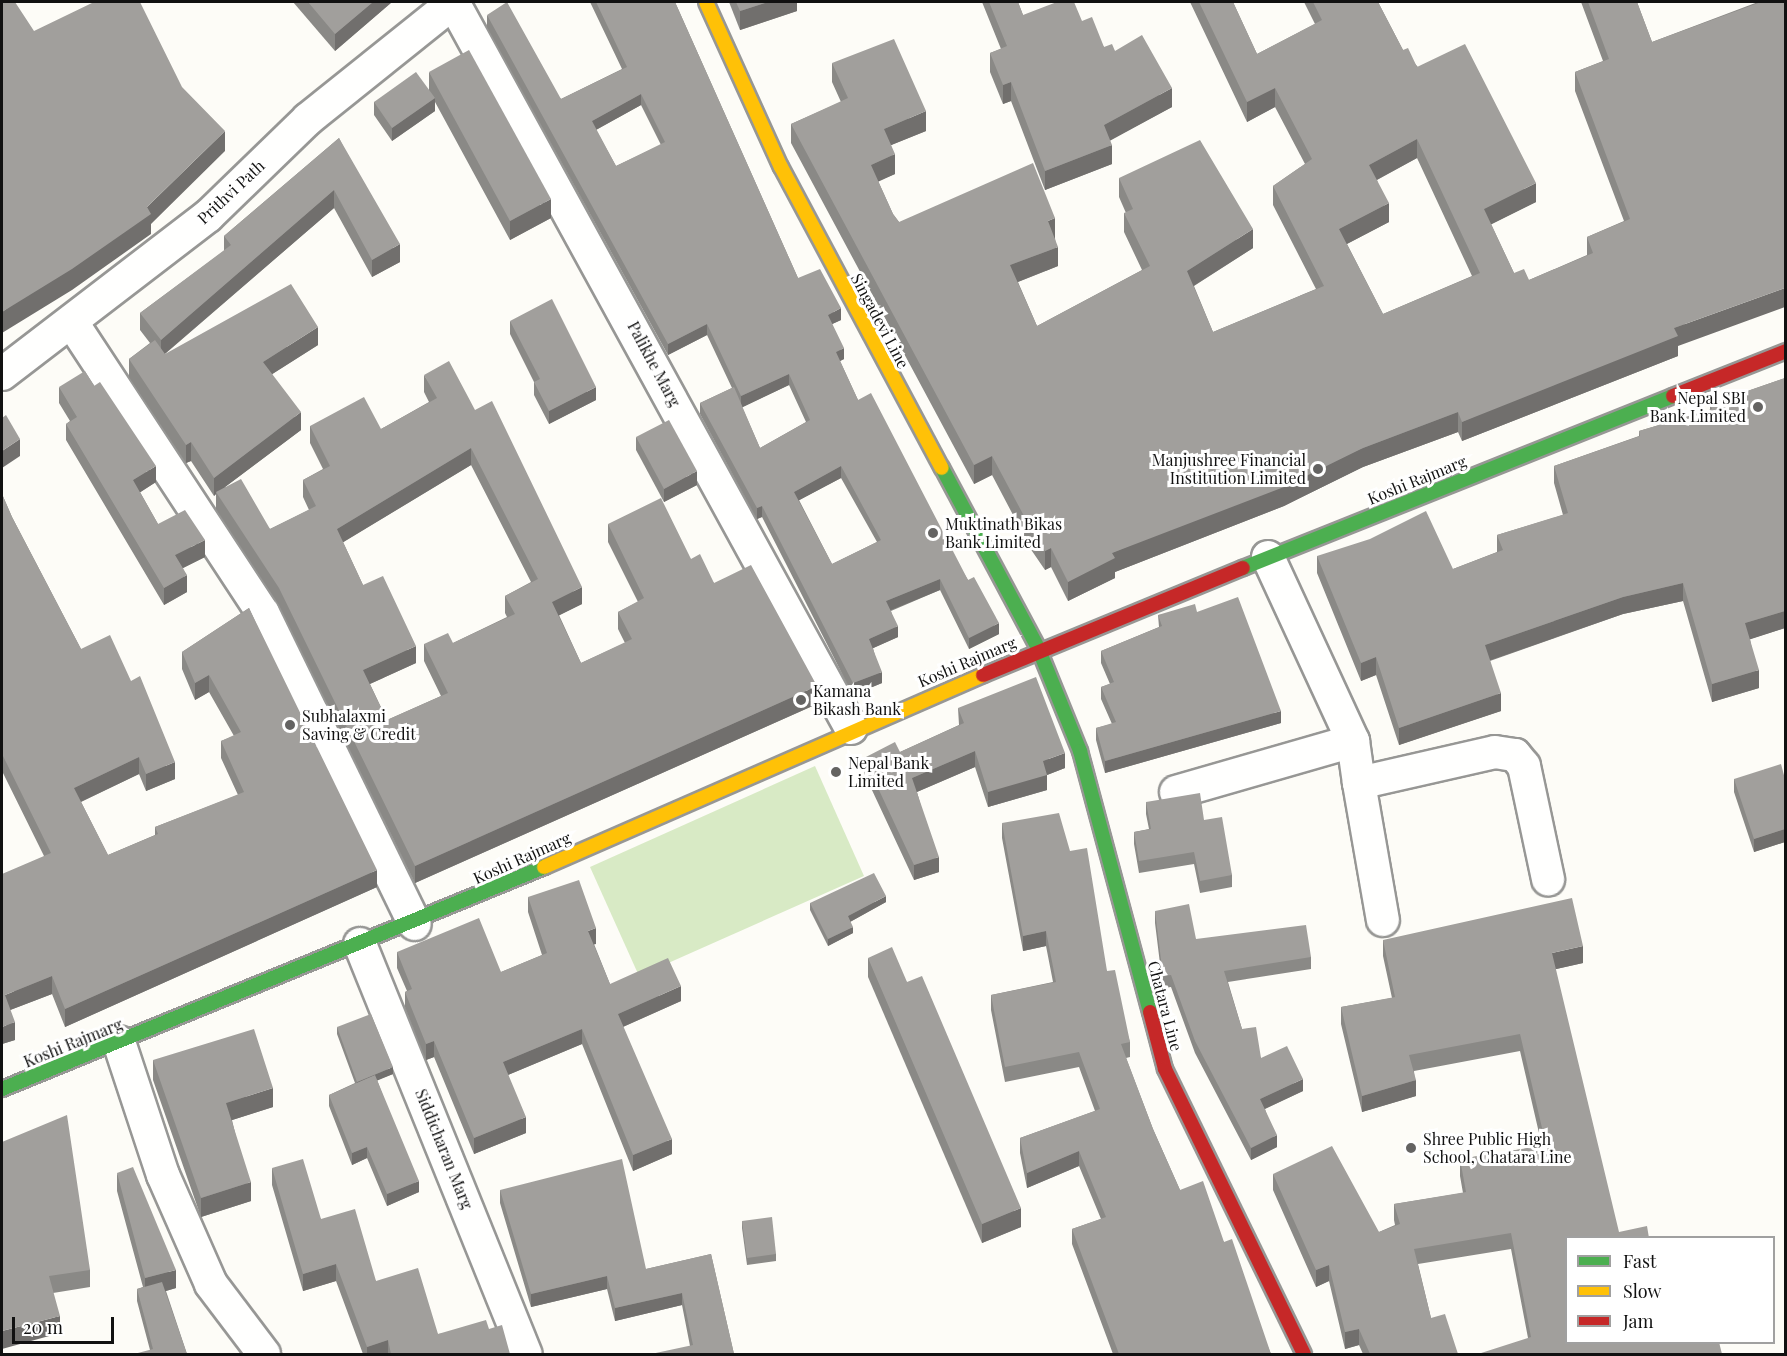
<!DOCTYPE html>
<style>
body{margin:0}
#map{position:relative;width:1787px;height:1356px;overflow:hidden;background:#fdfcf7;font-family:"Playfair Display",serif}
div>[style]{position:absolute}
.forest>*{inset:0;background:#d8eac5}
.roads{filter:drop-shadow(2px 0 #979795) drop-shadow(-2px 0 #979795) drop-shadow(0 2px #979795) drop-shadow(0 -2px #979795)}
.street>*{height:32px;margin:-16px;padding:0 16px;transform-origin:16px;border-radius:16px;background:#fffffe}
.fast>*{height:14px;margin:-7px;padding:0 7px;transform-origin:7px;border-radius:7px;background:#4caf50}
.slow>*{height:14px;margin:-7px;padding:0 7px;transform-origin:7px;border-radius:7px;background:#ffc107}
.jam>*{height:14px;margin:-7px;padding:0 7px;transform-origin:7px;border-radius:7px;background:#c62828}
.wall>*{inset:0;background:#8a8986}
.shaded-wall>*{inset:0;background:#716f6d}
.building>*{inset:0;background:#a19f9c}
.dots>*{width:16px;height:16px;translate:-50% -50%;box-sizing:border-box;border:3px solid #fff;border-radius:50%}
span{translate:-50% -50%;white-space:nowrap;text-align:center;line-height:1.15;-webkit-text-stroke:6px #fff;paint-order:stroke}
.street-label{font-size:16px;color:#111}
.poi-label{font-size:16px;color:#111}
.right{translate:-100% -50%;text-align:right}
.left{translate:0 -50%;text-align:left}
.frame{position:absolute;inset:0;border:3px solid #111;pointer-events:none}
.legend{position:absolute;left:1565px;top:1236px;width:210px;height:108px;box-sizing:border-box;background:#fff;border:2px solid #a0a0a0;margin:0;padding:8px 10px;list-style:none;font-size:18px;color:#111}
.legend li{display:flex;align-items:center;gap:12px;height:30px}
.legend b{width:30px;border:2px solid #a0a0a0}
.scale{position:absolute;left:12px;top:1317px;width:102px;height:27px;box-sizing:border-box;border:3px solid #111;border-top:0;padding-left:8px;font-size:18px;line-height:21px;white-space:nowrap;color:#111;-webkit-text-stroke:4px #fff;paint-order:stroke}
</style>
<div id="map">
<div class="forest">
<div style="clip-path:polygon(815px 766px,864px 876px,639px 976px,590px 867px)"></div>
</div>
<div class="roads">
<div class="street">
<div style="left:453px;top:2px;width:828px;rotate:61.27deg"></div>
<div style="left:73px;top:324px;width:346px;rotate:56.7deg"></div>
<div style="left:263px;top:613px;width:346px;rotate:64deg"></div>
<div style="left:2px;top:374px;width:260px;rotate:-37.5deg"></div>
<div style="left:208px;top:216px;width:139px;rotate:-44.1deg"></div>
<div style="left:308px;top:119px;width:187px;rotate:-38.7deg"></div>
<div style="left:1268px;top:557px;width:203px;rotate:65.2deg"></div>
<div style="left:1353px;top:741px;width:42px;rotate:81.9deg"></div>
<div style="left:1359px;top:783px;width:139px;rotate:-12.8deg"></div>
<div style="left:1495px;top:752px;width:20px;rotate:9deg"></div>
<div style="left:1515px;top:755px;width:14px;rotate:51deg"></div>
<div style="left:1524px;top:766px;width:116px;rotate:78deg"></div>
<div style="left:1359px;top:783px;width:139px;rotate:80.1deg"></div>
<div style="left:1176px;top:792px;width:184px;rotate:-16.1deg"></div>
<div style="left:360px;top:944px;width:442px;rotate:68deg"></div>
<div style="left:119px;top:1042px;width:140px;rotate:71.7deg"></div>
<div style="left:163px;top:1175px;width:119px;rotate:66.2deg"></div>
<div style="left:211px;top:1284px;width:88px;rotate:52.9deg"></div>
</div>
<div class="fast">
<div style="left:942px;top:468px;width:206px;rotate:61.9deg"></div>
<div style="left:1039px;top:650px;width:109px;rotate:67.9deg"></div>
<div style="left:1080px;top:751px;width:270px;rotate:75deg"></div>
<div style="left:1243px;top:568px;width:463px;rotate:-21.8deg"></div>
<div style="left:2px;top:1089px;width:586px;rotate:-22.27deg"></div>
</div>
<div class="slow">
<div style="left:706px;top:2px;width:181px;rotate:65.6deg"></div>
<div style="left:781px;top:167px;width:341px;rotate:61.9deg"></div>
<div style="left:544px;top:867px;width:479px;rotate:-23.6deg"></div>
</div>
<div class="jam">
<div style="left:1673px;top:396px;width:122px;rotate:-21.7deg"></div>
<div style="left:983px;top:675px;width:281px;rotate:-22.4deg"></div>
<div style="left:1150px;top:1012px;width:59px;rotate:75.3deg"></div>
<div style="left:1165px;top:1069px;width:317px;rotate:64deg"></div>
</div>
</div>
<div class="wall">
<div style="clip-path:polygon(293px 2px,392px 2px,335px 51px)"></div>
<div style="clip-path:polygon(evenodd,590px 2px,675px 2px,798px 278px,841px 320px,832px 324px,844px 359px,840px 361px,858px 400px,968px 580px,999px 634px,969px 649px,940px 590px,891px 611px,898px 637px,873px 648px,882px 683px,853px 695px,762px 517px,757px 519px,700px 414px,700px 403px,732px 388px,707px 335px,668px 355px,487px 27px,487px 15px,561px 99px,622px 69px,590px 2px,641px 105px,661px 145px,616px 166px,596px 130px,641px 105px,590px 2px,789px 385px,806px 422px,760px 448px,742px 407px,789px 385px,590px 2px,841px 478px,877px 542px,832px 564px,799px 500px,841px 478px)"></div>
<div style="clip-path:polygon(729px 2px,797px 2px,797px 11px,740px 30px)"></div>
<div style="clip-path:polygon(982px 2px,1018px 2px,1023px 15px,1082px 21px,1104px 47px,1115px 51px,1172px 107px,1110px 140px,1112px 164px,1045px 190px,1011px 101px,1003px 104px,990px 72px,990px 53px,1001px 49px)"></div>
<div style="clip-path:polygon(evenodd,1190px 2px,1233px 2px,1257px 54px,1315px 24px,1304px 2px,1378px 2px,1403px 50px,1536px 202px,1491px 224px,1514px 273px,1529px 280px,1587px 255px,1587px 237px,1624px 221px,1575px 91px,1575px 72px,1603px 61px,1581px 2px,1637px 2px,1652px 42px,1758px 2px,1785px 2px,1678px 346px,1678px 356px,1462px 441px,1458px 432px,1363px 467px,1284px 506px,1115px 572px,1115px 578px,1068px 601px,1051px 567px,1045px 570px,1032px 551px,992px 475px,974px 484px,791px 143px,791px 124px,841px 102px,832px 82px,832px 63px,926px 131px,891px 145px,895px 174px,878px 181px,893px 214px,899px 222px,1055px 238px,1058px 266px,1018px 282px,1037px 326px,1142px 270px,1124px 232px,1124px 213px,1126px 213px,1119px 197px,1119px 178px,1253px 248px,1194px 286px,1213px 332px,1316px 289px,1273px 205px,1273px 186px,1305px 164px,1275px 107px,1247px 122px,1190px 2px,1417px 158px,1472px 276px,1383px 314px,1347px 244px,1389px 222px,1377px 180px,1417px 158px)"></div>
<div style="clip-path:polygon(429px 72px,551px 218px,510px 240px,435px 102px,435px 111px,392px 141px,374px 115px,374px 102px,429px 90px)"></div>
<div style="clip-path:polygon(evenodd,339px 138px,400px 262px,372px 277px,334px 208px,165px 354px,318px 345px,272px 374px,301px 430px,225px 487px,270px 529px,309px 510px,303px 497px,303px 480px,323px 469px,310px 443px,310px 426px,381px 429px,429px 402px,424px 392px,424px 375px,582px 604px,559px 615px,581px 663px,625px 643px,618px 629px,618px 612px,638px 602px,608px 542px,608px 524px,691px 559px,714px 583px,817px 704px,415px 883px,279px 605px,216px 509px,216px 494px,214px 496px,191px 461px,186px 463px,129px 377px,129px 359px,150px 343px,140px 330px,140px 313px,224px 251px,224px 236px,339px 138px,471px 465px,531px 582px,505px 596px,505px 613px,507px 617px,453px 643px,424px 644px,424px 661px,441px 696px,387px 720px,370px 684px,416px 663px,363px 585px,343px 542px,471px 465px)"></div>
<div style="clip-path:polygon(510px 321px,596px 400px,549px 424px,534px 395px,534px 382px,510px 334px)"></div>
<div style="clip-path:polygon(1785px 378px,1785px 628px,1750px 639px,1759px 688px,1712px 702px,1683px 601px,1623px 614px,1490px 661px,1501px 711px,1399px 745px,1376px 675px,1361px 681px,1317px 573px,1317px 556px,1453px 569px,1497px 552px,1497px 535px,1563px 515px,1554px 483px,1554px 466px,1639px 436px,1639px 431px,1710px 410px,1710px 404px)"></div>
<div style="clip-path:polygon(59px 387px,156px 482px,140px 492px,158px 524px,205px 557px,183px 568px,187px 592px,164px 605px,66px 440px,66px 424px,70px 421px,59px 403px)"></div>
<div style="clip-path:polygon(636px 437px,697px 485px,664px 502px,636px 450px)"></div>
<div style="clip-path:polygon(2px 494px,12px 517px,81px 649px,175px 779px,146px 791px,139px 774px,81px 802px,108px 855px,155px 835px,155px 827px,238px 795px,221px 758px,221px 741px,234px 736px,209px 692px,195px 700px,182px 669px,182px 652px,249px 608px,377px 887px,65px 1027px,52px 994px,10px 1010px,15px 1040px,2px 1044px,44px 856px,2px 771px)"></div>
<div style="clip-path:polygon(1197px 612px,1281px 723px,1105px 773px,1096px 740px,1096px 728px,1112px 724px,1101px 699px,1101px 687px,1110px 684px,1101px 663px,1101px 651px,1159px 627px,1158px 615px)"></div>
<div style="clip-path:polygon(958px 708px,1065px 768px,1047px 775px,1047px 790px,988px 807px,975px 767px,917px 792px,939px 872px,914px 880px,864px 773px,864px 758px,900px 752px,959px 725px)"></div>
<div style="clip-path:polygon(1734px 779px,1785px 779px,1785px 842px,1754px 852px,1734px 792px)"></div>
<div style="clip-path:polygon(1146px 802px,1204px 820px,1232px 875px,1232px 887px,1200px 893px,1194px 864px,1139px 873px,1134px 844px,1134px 832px,1149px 829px,1146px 814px)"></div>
<div style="clip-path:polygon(1002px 823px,1107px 971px,1130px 1042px,1130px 1057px,1126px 1058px,1153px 1129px,1180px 1190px,1224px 1242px,1271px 1354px,1113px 1354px,1072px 1244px,1072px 1229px,1101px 1219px,1079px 1166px,1027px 1188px,1020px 1153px,1020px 1138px,1095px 1111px,1079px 1067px,1005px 1082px,991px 1010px,991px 995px,1053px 982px,1046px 946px,1023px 951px,1002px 838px)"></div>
<div style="clip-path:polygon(528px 897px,596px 944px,594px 944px,610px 984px,681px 1001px,623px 1027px,672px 1154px,633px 1171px,582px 1044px,508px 1075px,526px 1133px,474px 1154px,434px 1057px,426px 1060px,405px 1007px,405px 992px,407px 991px,397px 968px,397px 952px,501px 972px,542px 955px,528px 912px)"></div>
<div style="clip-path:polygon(886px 902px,850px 922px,853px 933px,828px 946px,810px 910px,810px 903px)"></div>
<div style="clip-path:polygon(1155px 911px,1196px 939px,1311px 957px,1311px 969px,1228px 982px,1242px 1029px,1261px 1058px,1303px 1091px,1265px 1109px,1277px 1147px,1251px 1160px,1195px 1053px,1171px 987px,1163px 988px,1155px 923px)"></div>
<div style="clip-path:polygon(1383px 940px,1583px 963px,1556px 969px,1566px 1342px,1528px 1338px,1511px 1249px,1418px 1264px,1431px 1318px,1458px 1354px,1363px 1354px,1359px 1345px,1345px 1349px,1329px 1281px,1316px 1287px,1273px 1190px,1273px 1174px,1379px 1232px,1395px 1225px,1394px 1220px,1394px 1204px,1463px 1193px,1460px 1176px,1460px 1159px,1542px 1146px,1520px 1051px,1414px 1071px,1416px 1096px,1362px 1112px,1341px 1024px,1341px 1007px,1392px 998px,1383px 956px)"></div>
<div style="clip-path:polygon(868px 958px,907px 982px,1021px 1227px,982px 1243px,868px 977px)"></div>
<div style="clip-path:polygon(337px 1027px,393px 1074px,377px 1080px,419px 1192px,387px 1206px,367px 1158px,352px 1165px,329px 1106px,329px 1095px,355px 1083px,337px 1034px)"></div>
<div style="clip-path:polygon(153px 1060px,273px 1107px,232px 1120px,251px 1201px,201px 1217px,153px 1080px)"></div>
<div style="clip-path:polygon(2px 1142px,90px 1270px,90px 1287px,53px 1293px,60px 1333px)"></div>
<div style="clip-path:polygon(272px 1168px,321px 1219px,376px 1281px,438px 1334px,489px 1329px,510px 1354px,363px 1354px,336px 1281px,303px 1291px,272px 1185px)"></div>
<div style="clip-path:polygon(117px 1173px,176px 1288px,166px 1291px,187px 1354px,150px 1350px,137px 1301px,137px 1289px,143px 1287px,117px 1191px)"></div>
<div style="clip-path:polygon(500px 1190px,646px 1269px,711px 1254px,734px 1354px,690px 1346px,682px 1305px,615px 1321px,607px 1289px,531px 1307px,500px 1203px)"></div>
<div style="clip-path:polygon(742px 1221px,776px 1254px,776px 1261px,747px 1265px,742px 1228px)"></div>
</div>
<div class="shaded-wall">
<div style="clip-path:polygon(373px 2px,392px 2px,335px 51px,335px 34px)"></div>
<div style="clip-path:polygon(768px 2px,797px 2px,797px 11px,740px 30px,740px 11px)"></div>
<div style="clip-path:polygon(1011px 82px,1011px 101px,1003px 104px,1003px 85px)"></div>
<div style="clip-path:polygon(1172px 88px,1172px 107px,1104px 144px,1104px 125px)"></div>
<div style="clip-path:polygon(1275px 88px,1275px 107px,1247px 122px,1247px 102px)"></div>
<div style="clip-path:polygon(641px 94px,641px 105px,592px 132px,592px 121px)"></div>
<div style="clip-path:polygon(435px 98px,435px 111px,392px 141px,392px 128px)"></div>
<div style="clip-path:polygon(926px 111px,926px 131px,884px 148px,884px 129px)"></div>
<div style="clip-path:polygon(225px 131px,225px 151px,151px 224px,151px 234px,72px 290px,2px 333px,2px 312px,147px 207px)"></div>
<div style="clip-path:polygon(1417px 139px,1417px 158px,1369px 184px,1369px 165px)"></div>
<div style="clip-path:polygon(1112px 145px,1112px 164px,1045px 190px,1045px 171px)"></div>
<div style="clip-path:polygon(895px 154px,895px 174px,871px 185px,871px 165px)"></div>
<div style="clip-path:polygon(1536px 183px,1536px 202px,1484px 228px,1484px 209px)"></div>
<div style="clip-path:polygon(334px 190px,334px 208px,161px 357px,161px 340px)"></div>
<div style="clip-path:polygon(551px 199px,551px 218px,510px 240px,510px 221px)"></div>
<div style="clip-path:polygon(1389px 203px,1389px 222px,1339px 248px,1339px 229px)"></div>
<div style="clip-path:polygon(1055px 218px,1055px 238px,1048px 241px,1048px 221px)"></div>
<div style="clip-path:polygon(1253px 229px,1253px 248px,1187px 290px,1187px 271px)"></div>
<div style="clip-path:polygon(400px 244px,400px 262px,372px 277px,372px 260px)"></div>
<div style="clip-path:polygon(1058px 247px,1058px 266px,1010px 285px,1010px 265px)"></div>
<div style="clip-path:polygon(1785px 288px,1785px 307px,1678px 346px,1678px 356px,1462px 441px,1462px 422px,1674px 328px)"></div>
<div style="clip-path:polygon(841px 308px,841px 320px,828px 326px,828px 315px)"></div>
<div style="clip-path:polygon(707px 324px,707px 335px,668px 355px,668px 344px)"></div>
<div style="clip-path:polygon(318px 327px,318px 345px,263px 380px,263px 362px)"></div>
<div style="clip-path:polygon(844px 348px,844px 359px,836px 363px,836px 352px)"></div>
<div style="clip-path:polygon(789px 374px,789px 385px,741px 408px,741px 396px)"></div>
<div style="clip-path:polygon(596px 387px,596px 400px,549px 424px,549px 411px)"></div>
<div style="clip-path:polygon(301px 412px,301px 430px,217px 493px,216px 492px,216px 494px,214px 496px,214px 478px)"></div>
<div style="clip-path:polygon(1458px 412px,1458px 432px,1363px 467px,1284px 506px,1115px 572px,1115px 578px,1068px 601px,1068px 582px,1112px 553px,1363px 448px)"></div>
<div style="clip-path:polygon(20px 439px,20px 456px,2px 468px,2px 451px)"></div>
<div style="clip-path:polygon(191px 442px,191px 461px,186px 463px,186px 445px)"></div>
<div style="clip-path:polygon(471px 448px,471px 465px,337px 546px,337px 529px)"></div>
<div style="clip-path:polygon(992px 456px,992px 475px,974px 484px,974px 465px)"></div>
<div style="clip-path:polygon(156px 466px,156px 482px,133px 497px,133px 480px)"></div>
<div style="clip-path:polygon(841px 466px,841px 478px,794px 503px,794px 492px)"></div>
<div style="clip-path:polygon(697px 471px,697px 485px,664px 502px,664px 489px)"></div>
<div style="clip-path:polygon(762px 506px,762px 517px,757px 519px,757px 508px)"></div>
<div style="clip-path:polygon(205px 540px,205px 557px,175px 572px,175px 555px)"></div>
<div style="clip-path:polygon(1051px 548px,1051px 567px,1045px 570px,1045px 551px)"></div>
<div style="clip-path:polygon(187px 575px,187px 592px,164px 605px,164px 588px)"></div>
<div style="clip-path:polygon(940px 579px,940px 590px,886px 612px,886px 601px)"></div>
<div style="clip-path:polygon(1683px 583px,1683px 601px,1623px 614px,1485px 662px,1485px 645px,1623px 597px)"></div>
<div style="clip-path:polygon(582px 587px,582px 604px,552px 619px,552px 602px)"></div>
<div style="clip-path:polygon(1785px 611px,1785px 628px,1745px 641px,1745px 623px)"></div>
<div style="clip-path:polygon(999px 623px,999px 634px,969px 649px,969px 638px)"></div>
<div style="clip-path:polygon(898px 626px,898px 637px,869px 650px,869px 639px)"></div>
<div style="clip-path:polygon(416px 646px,416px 663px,363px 687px,363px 670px)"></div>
<div style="clip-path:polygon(1376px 657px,1376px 675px,1361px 681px,1361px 663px)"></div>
<div style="clip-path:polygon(1759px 670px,1759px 688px,1712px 702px,1712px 684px)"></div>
<div style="clip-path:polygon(882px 672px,882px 683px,853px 695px,853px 683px)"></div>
<div style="clip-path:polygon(209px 675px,209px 692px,195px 700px,195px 683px)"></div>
<div style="clip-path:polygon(817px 686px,817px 704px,415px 883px,415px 866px)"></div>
<div style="clip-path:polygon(1501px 693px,1501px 711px,1399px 745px,1399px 728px)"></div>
<div style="clip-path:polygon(1281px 711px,1281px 723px,1105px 773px,1105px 761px)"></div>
<div style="clip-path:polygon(975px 751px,975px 767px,912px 794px,912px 778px)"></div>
<div style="clip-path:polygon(1065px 753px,1065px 768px,1047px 775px,1047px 790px,988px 807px,988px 792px,1043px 761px)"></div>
<div style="clip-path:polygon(139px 757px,139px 774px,74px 805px,74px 788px)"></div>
<div style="clip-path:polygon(175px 762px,175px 779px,146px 791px,146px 774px)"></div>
<div style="clip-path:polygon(1785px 829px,1785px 842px,1754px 852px,1754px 839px)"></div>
<div style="clip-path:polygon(939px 857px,939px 872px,914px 880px,914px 865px)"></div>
<div style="clip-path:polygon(377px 870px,377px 887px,65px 1027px,65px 1009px)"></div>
<div style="clip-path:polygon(886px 896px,886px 902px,848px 923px,848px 916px)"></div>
<div style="clip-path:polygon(853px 927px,853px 933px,828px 946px,828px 939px)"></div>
<div style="clip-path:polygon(596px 928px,596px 944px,588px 946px,588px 931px)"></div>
<div style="clip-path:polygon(1046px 931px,1046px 946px,1023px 951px,1023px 936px)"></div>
<div style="clip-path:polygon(1583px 946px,1583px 963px,1552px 970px,1552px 953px)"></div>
<div style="clip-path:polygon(52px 976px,52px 994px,5px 1012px,5px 995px)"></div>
<div style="clip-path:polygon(681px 986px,681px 1001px,618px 1029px,618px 1014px)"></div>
<div style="clip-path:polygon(15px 1022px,15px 1040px,2px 1044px,2px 1027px)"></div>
<div style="clip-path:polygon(582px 1029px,582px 1044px,503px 1077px,503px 1062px)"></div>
<div style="clip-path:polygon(434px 1041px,434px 1057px,426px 1060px,426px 1044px)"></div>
<div style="clip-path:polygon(393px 1067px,393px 1074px,357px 1089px,357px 1082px)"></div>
<div style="clip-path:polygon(1303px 1079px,1303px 1091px,1260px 1111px,1260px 1099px)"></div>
<div style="clip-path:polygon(1416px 1080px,1416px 1096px,1362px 1112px,1362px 1096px)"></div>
<div style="clip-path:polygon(273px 1088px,273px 1107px,226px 1122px,226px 1103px)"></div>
<div style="clip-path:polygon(526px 1117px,526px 1133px,474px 1154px,474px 1138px)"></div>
<div style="clip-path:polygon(1277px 1135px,1277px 1147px,1251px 1160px,1251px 1148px)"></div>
<div style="clip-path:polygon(672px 1139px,672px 1154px,633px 1171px,633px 1155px)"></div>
<div style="clip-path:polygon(367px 1147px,367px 1158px,352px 1165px,352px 1153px)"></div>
<div style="clip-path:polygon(1079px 1151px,1079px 1166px,1027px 1188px,1027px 1173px)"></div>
<div style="clip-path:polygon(419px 1181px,419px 1192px,387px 1206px,387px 1194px)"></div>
<div style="clip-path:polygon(251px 1182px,251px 1201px,201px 1217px,201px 1198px)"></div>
<div style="clip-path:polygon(1021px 1208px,1021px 1227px,982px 1243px,982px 1224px)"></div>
<div style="clip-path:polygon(336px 1264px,336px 1281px,303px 1291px,303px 1274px)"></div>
<div style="clip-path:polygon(1329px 1265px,1329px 1281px,1316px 1287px,1316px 1270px)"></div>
<div style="clip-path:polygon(176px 1270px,176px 1288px,145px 1297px,145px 1278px)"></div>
<div style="clip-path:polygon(607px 1276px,607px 1289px,531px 1307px,531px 1294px)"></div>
<div style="clip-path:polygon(682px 1293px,682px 1305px,615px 1321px,615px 1308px)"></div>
<div style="clip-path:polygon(60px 1316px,60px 1333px,2px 1349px,2px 1331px)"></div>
<div style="clip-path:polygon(1359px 1329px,1359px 1345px,1345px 1349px,1345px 1332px)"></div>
<div style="clip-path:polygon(388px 1340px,388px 1354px,367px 1354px,367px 1347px)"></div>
</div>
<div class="building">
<div style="clip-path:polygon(2px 2px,15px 2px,34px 31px,94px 2px,140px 2px,182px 87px,225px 131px,147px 207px,151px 214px,72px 269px,2px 312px)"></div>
<div style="clip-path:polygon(308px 2px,373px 2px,335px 34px)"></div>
<div style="clip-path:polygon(evenodd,507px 2px,561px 99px,627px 67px,596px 2px,675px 2px,798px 278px,820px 269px,841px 308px,828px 315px,844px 348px,836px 352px,858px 400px,871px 393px,968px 580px,974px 577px,999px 623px,969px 638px,940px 579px,886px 601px,898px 626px,869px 639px,882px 672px,853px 683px,762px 506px,757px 508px,700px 403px,734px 387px,760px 448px,810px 420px,789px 374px,741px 396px,707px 324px,668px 344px,487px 15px,507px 2px,641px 94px,665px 142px,616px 166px,592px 121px,641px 94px,507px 2px,841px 466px,881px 540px,832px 564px,794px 492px,841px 466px)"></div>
<div style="clip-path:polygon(736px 2px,768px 2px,740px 11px)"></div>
<div style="clip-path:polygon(989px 2px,1018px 2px,1023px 15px,1057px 2px,1074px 2px,1082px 21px,1092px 17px,1104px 47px,1112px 44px,1115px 51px,1142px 35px,1172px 88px,1104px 125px,1112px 145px,1045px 171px,1011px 82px,1003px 85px,990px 53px,1007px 46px)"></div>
<div style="clip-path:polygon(evenodd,1199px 2px,1233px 2px,1257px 54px,1322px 20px,1313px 2px,1378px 2px,1403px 50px,1408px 48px,1417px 67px,1465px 44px,1536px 183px,1484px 209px,1514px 273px,1524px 269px,1529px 280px,1593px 253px,1587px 237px,1630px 219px,1575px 72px,1609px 59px,1588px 2px,1637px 2px,1652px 42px,1761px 2px,1785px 2px,1785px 288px,1674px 328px,1678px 336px,1462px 422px,1458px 412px,1363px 448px,1284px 487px,1112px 553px,1115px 558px,1068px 582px,1051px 548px,1045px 551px,1032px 531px,992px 456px,974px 465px,791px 124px,848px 98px,832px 63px,894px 39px,926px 111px,884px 129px,895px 154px,871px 165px,893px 214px,899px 222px,1033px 163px,1055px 218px,1048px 221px,1058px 247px,1010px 265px,1037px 326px,1150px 266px,1124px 213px,1133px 209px,1119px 178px,1200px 140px,1253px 229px,1187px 271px,1213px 332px,1324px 286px,1273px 186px,1312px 159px,1275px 88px,1247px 102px,1199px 2px,1417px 139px,1480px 273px,1383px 314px,1339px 229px,1389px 203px,1369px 165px,1417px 139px)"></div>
<div style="clip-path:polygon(469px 50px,551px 199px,510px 221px,429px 72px)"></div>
<div style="clip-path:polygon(416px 72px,435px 98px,392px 128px,374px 102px)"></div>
<div style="clip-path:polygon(339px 138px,400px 244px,372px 260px,334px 190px,161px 340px,140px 313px,231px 245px,224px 236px)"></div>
<div style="clip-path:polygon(291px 284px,318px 327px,263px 362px,301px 412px,214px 478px,191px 442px,186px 445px,129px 359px,155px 340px,165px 354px)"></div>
<div style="clip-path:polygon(552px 299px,596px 387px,549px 411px,534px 382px,540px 379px,510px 321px)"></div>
<div style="clip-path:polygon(evenodd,449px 361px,475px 410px,492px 401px,582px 587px,552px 602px,581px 663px,632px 639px,618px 612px,644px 598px,608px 524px,661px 498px,691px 559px,700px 554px,714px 583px,751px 565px,817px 686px,415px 866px,279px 588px,216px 492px,241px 479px,270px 529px,316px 506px,303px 480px,330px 466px,310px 426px,364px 397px,381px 429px,437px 398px,424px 375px,449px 361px,471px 448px,538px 579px,505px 596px,515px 614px,453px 643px,448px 633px,424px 644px,448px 693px,387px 720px,363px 670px,416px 646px,383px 576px,363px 585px,337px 529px,471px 448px)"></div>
<div style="clip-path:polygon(85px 371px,94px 386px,100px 382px,156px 466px,133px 480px,158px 524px,185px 510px,205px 540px,175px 555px,187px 575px,164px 588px,66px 424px,77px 417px,59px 387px)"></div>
<div style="clip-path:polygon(1785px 378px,1785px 611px,1745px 623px,1759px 670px,1712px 684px,1683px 583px,1623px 597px,1485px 645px,1501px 693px,1399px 728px,1376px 657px,1361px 663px,1317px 556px,1370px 539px,1426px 511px,1453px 569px,1503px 550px,1497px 535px,1568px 513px,1554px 466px,1640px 436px,1639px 431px,1712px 409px,1710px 404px)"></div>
<div style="clip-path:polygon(6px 415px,20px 439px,2px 451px,2px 418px)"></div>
<div style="clip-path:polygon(669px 420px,697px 471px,664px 489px,636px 437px)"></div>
<div style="clip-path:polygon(2px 494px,12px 517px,81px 649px,110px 635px,131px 681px,140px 676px,175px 762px,146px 774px,139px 757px,74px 788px,108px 855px,158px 834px,155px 827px,244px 792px,221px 741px,241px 732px,209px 675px,195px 683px,182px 652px,249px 608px,377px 870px,65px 1009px,52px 976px,5px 995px,15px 1022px,2px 1027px,2px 874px,51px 853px,2px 754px)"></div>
<div style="clip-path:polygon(1238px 597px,1281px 711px,1105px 761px,1096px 728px,1116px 722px,1101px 687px,1114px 682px,1101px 651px,1162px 626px,1158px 615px,1195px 604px,1197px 612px)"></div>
<div style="clip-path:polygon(1036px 677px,1065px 753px,1043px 761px,1047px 775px,988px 792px,975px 751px,912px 778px,939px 857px,914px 865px,864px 758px,895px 742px,900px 752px,964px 723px,958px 708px)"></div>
<div style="clip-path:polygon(1781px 764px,1785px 779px,1785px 829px,1754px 839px,1734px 779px)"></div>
<div style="clip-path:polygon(1200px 793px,1204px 820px,1222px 817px,1232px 875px,1200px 881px,1194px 852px,1139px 861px,1134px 832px,1151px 829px,1146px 802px)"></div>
<div style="clip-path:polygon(1059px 813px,1070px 851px,1087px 848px,1107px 971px,1115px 970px,1130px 1042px,1121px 1044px,1153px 1129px,1180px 1190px,1203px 1181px,1224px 1242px,1232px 1239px,1271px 1354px,1119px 1354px,1072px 1229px,1106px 1217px,1079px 1151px,1027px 1173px,1020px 1138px,1100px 1109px,1079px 1052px,1005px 1067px,991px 995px,1056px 982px,1046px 931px,1023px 936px,1002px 823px)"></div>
<div style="clip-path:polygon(874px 873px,886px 896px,848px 916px,853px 927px,828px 939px,810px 903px)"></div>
<div style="clip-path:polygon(579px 880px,596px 928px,588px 931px,610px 984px,668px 958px,681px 986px,618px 1014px,672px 1139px,633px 1155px,582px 1029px,503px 1062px,526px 1117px,474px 1138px,434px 1041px,426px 1044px,405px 992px,412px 989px,397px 952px,479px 918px,501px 972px,547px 953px,528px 897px)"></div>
<div style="clip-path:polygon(1572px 898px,1583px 946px,1552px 953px,1619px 1232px,1647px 1226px,1649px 1238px,1566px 1238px,1566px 1342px,1719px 1342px,1722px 1354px,1478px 1354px,1531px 1337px,1511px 1233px,1414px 1249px,1431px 1318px,1445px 1314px,1458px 1354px,1370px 1354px,1359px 1329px,1345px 1332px,1329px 1265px,1316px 1270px,1273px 1174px,1332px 1146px,1379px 1232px,1400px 1224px,1394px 1204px,1466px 1192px,1460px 1159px,1546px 1145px,1520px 1034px,1409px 1055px,1416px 1080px,1362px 1096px,1341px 1007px,1395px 997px,1383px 940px)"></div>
<div style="clip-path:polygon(1189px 904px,1196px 939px,1306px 925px,1311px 957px,1224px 971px,1242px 1029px,1256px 1027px,1261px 1058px,1287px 1046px,1303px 1079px,1260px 1099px,1277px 1135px,1251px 1148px,1195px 1041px,1171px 975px,1163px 976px,1155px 911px)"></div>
<div style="clip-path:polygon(892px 947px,907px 982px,922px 976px,1021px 1208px,982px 1224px,868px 958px)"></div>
<div style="clip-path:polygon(371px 1014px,393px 1067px,357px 1082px,337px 1027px)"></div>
<div style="clip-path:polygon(254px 1029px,273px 1088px,226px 1103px,251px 1182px,201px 1198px,153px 1060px)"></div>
<div style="clip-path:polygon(375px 1075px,419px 1181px,387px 1194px,367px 1147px,352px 1153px,329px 1095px)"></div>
<div style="clip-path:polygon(67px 1115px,90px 1270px,49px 1276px,60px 1316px,2px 1331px,2px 1142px)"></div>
<div style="clip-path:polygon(303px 1159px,321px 1219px,355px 1209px,376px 1281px,418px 1268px,438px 1334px,486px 1320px,489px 1329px,502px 1325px,510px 1354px,391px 1354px,388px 1340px,367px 1347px,336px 1264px,303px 1274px,272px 1168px)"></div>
<div style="clip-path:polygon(622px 1159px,646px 1269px,711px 1254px,734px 1354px,651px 1354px,693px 1345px,682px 1293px,615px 1308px,607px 1276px,531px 1294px,500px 1190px)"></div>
<div style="clip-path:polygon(133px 1167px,176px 1270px,145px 1278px,117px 1173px)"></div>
<div style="clip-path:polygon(772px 1217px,776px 1254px,747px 1258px,742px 1221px)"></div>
<div style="clip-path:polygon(162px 1282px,187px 1354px,134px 1354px,153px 1349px,137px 1289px)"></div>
</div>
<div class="dots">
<div style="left:1758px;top:407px;background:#646362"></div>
<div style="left:1318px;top:469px;background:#646362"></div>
<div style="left:933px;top:533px;background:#646362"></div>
<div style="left:801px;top:700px;background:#646362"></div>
<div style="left:290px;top:725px;background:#646362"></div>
<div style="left:836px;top:772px;background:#646362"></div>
<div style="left:1411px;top:1148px;background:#646362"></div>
</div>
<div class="street-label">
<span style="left:231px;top:192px;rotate:-43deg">Prithvi Path</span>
<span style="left:880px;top:321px;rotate:62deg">Singadevi Line</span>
<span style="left:654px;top:364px;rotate:62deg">Palikhe Marg</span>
<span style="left:1417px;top:480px;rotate:-22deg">Koshi Rajmarg</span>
<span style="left:967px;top:662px;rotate:-23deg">Koshi Rajmarg</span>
<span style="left:522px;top:858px;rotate:-24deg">Koshi Rajmarg</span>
<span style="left:1165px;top:1006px;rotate:75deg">Chatara Line</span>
<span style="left:73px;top:1043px;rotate:-22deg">Koshi Rajmarg</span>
<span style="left:444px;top:1149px;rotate:68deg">Siddicharan Marg</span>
</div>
<div class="poi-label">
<span class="right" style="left:1746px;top:407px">Nepal SBI<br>Bank Limited</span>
<span class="right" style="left:1306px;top:469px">Manjushree Financial<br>Institution Limited</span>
<span class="left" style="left:945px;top:533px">Muktinath Bikas<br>Bank Limited</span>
<span class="left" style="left:813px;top:700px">Kamana<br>Bikash Bank</span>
<span class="left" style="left:302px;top:725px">Subhalaxmi<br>Saving &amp; Credit</span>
<span class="left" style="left:848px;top:772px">Nepal Bank<br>Limited</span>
<span class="left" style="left:1423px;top:1148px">Shree Public High<br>School, Chatara Line</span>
</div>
<div class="frame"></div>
<ul class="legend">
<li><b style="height:8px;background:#4caf50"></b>Fast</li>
<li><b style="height:8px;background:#ffc107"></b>Slow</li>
<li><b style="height:8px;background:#c62828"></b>Jam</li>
</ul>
<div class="scale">20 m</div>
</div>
